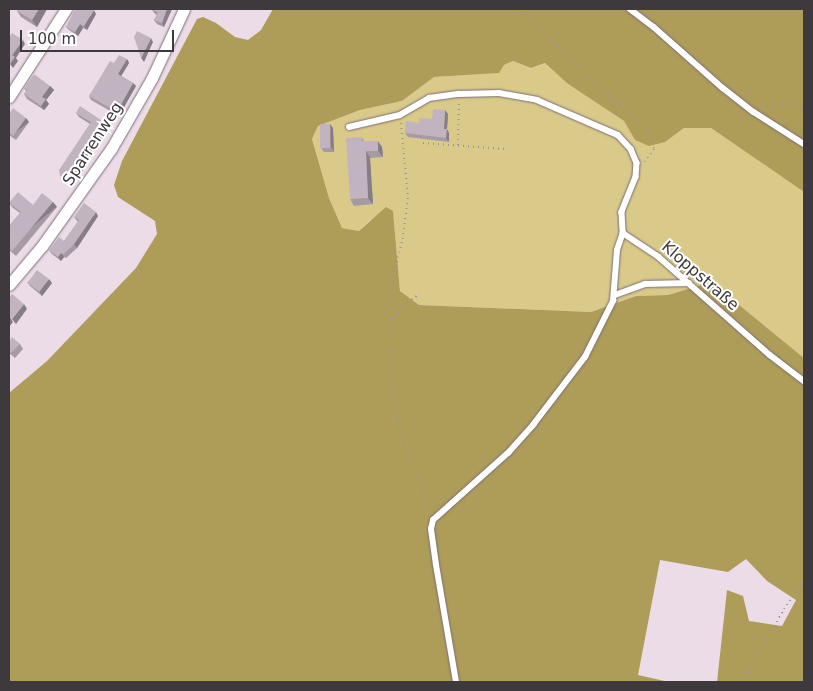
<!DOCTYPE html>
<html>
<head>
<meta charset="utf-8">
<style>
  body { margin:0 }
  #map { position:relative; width:813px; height:691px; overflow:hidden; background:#ebdce8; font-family:"DejaVu Sans",sans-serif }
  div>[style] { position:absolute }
  .green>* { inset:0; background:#daca89 }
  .forest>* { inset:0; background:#ae9d58 }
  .path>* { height:2px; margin-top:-1px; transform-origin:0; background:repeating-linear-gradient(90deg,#9b9199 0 1px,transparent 0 5px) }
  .roads { filter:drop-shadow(0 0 1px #7b6e79) drop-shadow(0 0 1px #7b6e79) }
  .service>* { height:5.5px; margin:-2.75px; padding:0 2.75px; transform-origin:2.75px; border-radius:2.75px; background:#fff }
  .minor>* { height:11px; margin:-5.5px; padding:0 5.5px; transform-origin:5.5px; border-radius:5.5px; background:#fff }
  .wall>* { inset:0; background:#a69aa4 }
  .shaded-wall>* { inset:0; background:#877d86; transform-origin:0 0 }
  .building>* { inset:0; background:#c1b3bf; transform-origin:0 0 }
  span { translate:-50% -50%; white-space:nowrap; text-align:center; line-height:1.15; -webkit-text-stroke:4px #fff; paint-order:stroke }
  .street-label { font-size:16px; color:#3e393d }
  .frame { position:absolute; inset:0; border:10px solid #3e393d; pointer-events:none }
  .scale { position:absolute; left:20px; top:30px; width:154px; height:22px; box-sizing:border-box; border:2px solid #3e393d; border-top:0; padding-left:6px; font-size:15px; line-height:18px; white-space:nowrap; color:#3e393d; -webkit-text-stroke:4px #fff; paint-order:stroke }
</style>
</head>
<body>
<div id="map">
  <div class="green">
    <div style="clip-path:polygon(513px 61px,531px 68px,546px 63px,568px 84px,624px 121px,635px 140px,665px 142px,684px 128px,711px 128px,804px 192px,804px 358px,711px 282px,668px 295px,636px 296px,591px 312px,419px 305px,400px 291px,393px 211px,369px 221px,359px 231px,342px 228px,329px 198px,312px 139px,318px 126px,360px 110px,402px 101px,434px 77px,498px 73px,504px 65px)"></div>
  </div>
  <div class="forest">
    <div style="clip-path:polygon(273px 9px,804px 9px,804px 192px,711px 128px,684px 128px,665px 142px,649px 146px,635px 140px,624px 121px,568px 84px,545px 63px,531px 68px,513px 61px,504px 65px,499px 73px,434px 77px,402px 101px,360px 110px,318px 126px,312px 139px,329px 198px,342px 228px,359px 231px,386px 207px,393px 211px,400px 291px,419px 305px,591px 312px,636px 296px,668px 295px,711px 282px,804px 358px,804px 682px,717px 682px,727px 590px,743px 596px,749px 621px,782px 626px,796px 600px,767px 581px,746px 559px,728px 572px,660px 560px,638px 675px,669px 682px,9px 682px,9px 393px,47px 361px,136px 268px,157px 234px,155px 221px,118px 197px,114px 185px,122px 161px,197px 19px,203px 17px,216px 23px,235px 37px,248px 40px,261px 30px)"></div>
  </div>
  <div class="path">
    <div style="left:518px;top:9px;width:180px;rotate:43.4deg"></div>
    <div style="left:649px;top:133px;width:17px;rotate:73deg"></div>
    <div style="left:654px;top:149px;width:16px;rotate:128deg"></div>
    <div style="left:762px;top:107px;width:25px;rotate:-7deg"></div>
    <div style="left:787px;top:104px;width:17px;rotate:10deg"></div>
    <div style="left:401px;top:123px;width:75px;rotate:84.7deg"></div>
    <div style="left:408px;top:198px;width:44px;rotate:97.8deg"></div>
    <div style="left:402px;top:242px;width:48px;rotate:104.6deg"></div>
    <div style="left:390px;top:288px;width:61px;rotate:90deg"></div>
    <div style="left:390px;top:349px;width:53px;rotate:85.7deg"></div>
    <div style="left:394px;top:402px;width:47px;rotate:76.6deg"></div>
    <div style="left:405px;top:448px;width:69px;rotate:68.7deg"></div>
    <div style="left:423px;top:143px;width:83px;rotate:4.1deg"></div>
    <div style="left:458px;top:145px;width:44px;rotate:-88.7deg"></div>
    <div style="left:390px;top:323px;width:27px;rotate:-51deg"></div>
    <div style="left:407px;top:302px;width:15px;rotate:-32deg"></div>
    <div style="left:741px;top:682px;width:85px;rotate:-59.5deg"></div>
    <div style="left:784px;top:609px;width:34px;rotate:-53deg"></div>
  </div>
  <div class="roads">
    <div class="service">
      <div style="left:630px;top:9px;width:30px;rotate:37deg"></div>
      <div style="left:654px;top:27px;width:92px;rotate:41.5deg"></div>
      <div style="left:723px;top:88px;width:39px;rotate:38deg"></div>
      <div style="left:754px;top:112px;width:59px;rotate:32.6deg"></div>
      <div style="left:349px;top:127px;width:52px;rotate:-13.2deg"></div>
      <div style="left:400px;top:115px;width:34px;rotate:-30deg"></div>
      <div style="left:429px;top:98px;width:30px;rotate:-8deg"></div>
      <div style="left:459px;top:94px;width:40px;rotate:-1.4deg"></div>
      <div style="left:499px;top:93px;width:39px;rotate:10deg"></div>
      <div style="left:537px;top:100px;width:88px;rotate:23.4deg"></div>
      <div style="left:618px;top:135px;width:19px;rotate:47deg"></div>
      <div style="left:631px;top:149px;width:15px;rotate:67deg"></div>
      <div style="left:637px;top:163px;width:14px;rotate:94deg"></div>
      <div style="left:636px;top:177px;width:38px;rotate:112deg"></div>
      <div style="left:622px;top:212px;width:21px;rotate:87deg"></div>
      <div style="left:623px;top:233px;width:43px;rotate:33.7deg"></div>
      <div style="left:659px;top:257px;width:148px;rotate:41.4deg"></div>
      <div style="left:770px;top:355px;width:43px;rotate:37.4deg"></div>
      <div style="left:615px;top:295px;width:32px;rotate:-20deg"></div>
      <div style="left:645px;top:284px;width:44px;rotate:-1.3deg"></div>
      <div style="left:456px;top:682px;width:119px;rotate:-99.7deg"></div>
      <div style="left:436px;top:565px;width:36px;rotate:-98deg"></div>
      <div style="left:431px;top:529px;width:9px;rotate:-77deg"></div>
      <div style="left:433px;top:520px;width:101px;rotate:-41.8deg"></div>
      <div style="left:508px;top:453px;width:38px;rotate:-48deg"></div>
      <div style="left:533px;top:425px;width:86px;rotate:-52.6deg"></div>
      <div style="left:585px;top:357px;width:63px;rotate:-63.4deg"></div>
      <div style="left:613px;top:301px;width:51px;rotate:-85.5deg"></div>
      <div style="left:617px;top:250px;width:18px;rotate:-71deg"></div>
    </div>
    <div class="minor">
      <div style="left:9px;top:97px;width:105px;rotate:-57.1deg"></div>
      <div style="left:9px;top:285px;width:51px;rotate:-49.8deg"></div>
      <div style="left:42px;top:246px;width:119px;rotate:-54.6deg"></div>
      <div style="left:111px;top:149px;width:82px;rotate:-60deg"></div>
      <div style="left:152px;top:78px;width:76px;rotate:-65.1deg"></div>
    </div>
  </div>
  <div class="wall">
    <div style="clip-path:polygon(47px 9px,37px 27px,21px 17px,17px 11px)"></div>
    <div style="clip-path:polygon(153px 9px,172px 9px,164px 27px,157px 24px,154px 20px,157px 15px,155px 14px,152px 10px)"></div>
    <div style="clip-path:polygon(96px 14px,87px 30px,83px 28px,78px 36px,69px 30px,66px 27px)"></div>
    <div style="clip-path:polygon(127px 59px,129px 63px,121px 76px,133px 83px,136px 86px,119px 116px,91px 100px,89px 96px,114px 63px)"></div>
    <div style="clip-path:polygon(50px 86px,54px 90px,46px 100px,49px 104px,44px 110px,27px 99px,24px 94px,26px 91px,24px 88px)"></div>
    <div style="clip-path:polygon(76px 113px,107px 126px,102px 134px,103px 137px,102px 141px,94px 151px,92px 150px,80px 166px,83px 170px,74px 183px,67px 179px,63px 179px,60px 175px,90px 124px,79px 117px)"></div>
    <div style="clip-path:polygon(9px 114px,26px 118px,29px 122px,16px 140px,9px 135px)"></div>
    <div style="clip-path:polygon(448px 114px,447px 129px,449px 133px,449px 142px,408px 137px,405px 133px,419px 123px)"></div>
    <div style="clip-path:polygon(333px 128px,334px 152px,324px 152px,321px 148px)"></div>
    <div style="clip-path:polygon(362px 137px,364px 141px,382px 147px,383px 157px,370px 158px,373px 204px,354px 206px,350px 199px)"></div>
    <div style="clip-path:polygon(53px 202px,57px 207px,16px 256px,9px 250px,9px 226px,20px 213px,13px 208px,9px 203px,33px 205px)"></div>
    <div style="clip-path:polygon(98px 216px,77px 248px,66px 258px,64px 257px,61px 261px,52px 254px,49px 250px,64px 241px,78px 222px,74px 217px)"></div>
    <div style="clip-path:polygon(27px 282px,52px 283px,42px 296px,30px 286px)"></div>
    <div style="clip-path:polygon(9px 340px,20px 344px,23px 349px,15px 358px,9px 353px)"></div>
  </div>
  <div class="shaded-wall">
    <div style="clip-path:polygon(39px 9px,47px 9px,37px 27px,32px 20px)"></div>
    <div style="clip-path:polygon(167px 9px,172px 9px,164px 27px,162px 23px)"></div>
    <div style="clip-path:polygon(94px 10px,96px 14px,87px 30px,84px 26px)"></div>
    <div style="clip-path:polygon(80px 24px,83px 28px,78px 36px,75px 32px)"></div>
    <div style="clip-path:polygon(151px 38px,153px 42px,144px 62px,141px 58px)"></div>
    <div style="clip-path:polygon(23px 40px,25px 44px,16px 58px,18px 61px,13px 68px,10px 64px,12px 55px)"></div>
    <div style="clip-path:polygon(127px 59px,129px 63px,120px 78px,118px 74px)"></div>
    <div style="clip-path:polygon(133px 83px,136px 86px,119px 116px,117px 112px)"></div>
    <div style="clip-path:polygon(50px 86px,54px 90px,46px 100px,49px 104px,44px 110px,41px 106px,42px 97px)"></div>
    <div style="clip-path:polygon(445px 110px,448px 114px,447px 129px,449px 133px,449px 142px,446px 138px,444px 129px)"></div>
    <div style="left:26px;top:118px;width:5px;height:22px;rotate:53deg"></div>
    <div style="clip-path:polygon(104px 122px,107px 126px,102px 134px,103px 137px,102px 141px,94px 151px,91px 147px,98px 131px)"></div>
    <div style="clip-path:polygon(330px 124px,333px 128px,334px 152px,331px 147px)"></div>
    <div style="clip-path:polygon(378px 141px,382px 147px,383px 157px,378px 151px)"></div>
    <div style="clip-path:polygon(89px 145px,92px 150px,80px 166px,83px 170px,74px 183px,71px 179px,76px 164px)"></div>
    <div style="clip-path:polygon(366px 151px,370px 158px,373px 204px,368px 198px)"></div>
    <div style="left:53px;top:202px;width:6px;height:64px;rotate:51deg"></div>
    <div style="clip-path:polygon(96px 212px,98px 216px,77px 248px,74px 244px)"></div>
    <div style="clip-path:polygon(61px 253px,64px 257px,61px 261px,58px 257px)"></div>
    <div style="clip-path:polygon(49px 279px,52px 283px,42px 296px,39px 291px)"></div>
    <div style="clip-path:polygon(24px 304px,27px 309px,16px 324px,12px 319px)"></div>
    <div style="clip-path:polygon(10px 317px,13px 322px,9px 327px,9px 318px)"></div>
  </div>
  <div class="building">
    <div style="clip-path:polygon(18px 9px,39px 9px,32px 20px,17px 11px)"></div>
    <div style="clip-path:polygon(75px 9px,91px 9px,94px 10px,84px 26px,80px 24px,75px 32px,66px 27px)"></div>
    <div style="clip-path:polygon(153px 9px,167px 9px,162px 23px,154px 20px,158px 12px,152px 10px)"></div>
    <div style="clip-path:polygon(137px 31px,151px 38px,141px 58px,134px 37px)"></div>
    <div style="clip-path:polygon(12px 33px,23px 40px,12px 55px,15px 57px,10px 64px,9px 63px,9px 38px)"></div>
    <div style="clip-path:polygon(119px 55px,127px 59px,118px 74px,133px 83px,117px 112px,89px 96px,110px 61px,114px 63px)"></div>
    <div style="clip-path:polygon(34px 74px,50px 86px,42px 97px,46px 99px,41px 106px,24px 94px,27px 90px,24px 88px)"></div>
    <div style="clip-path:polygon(80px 106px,104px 122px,98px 131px,100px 133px,99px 137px,91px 147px,89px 145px,76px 164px,80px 166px,71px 179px,64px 175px,60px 175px,59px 170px,91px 122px,76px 113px)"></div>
    <div style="clip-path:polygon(13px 108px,26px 118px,13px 136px,9px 133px,9px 114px)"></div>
    <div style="clip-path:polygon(433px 109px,445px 110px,444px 129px,447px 129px,446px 138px,405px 133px,406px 121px,419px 123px,419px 118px,432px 119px)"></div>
    <div style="left:320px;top:124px;width:10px;height:24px"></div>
    <div style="clip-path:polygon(362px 137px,362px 141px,378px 141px,378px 151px,366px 151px,368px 198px,350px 199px,346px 138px)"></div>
    <div style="clip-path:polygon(18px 192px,33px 205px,42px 193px,53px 202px,12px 251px,9px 248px,9px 226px,21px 212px,9px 203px)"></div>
    <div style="clip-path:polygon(84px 203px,96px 212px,74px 244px,64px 254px,61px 253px,58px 257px,49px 250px,59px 237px,64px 241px,79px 220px,74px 217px)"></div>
    <div style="left:37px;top:270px;width:15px;height:16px;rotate:37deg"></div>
    <div style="clip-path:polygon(12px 294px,24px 304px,12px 319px,10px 317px,9px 318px,9px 298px)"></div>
    <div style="clip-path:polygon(12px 337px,20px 344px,11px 353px,9px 351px,9px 340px,10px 341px)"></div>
  </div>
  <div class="street-label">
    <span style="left:93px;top:144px;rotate:-57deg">Sparrenweg</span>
    <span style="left:700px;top:276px;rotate:41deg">Kloppstraße</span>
  </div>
  <div class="frame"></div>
  <div class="scale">100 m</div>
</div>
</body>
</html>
